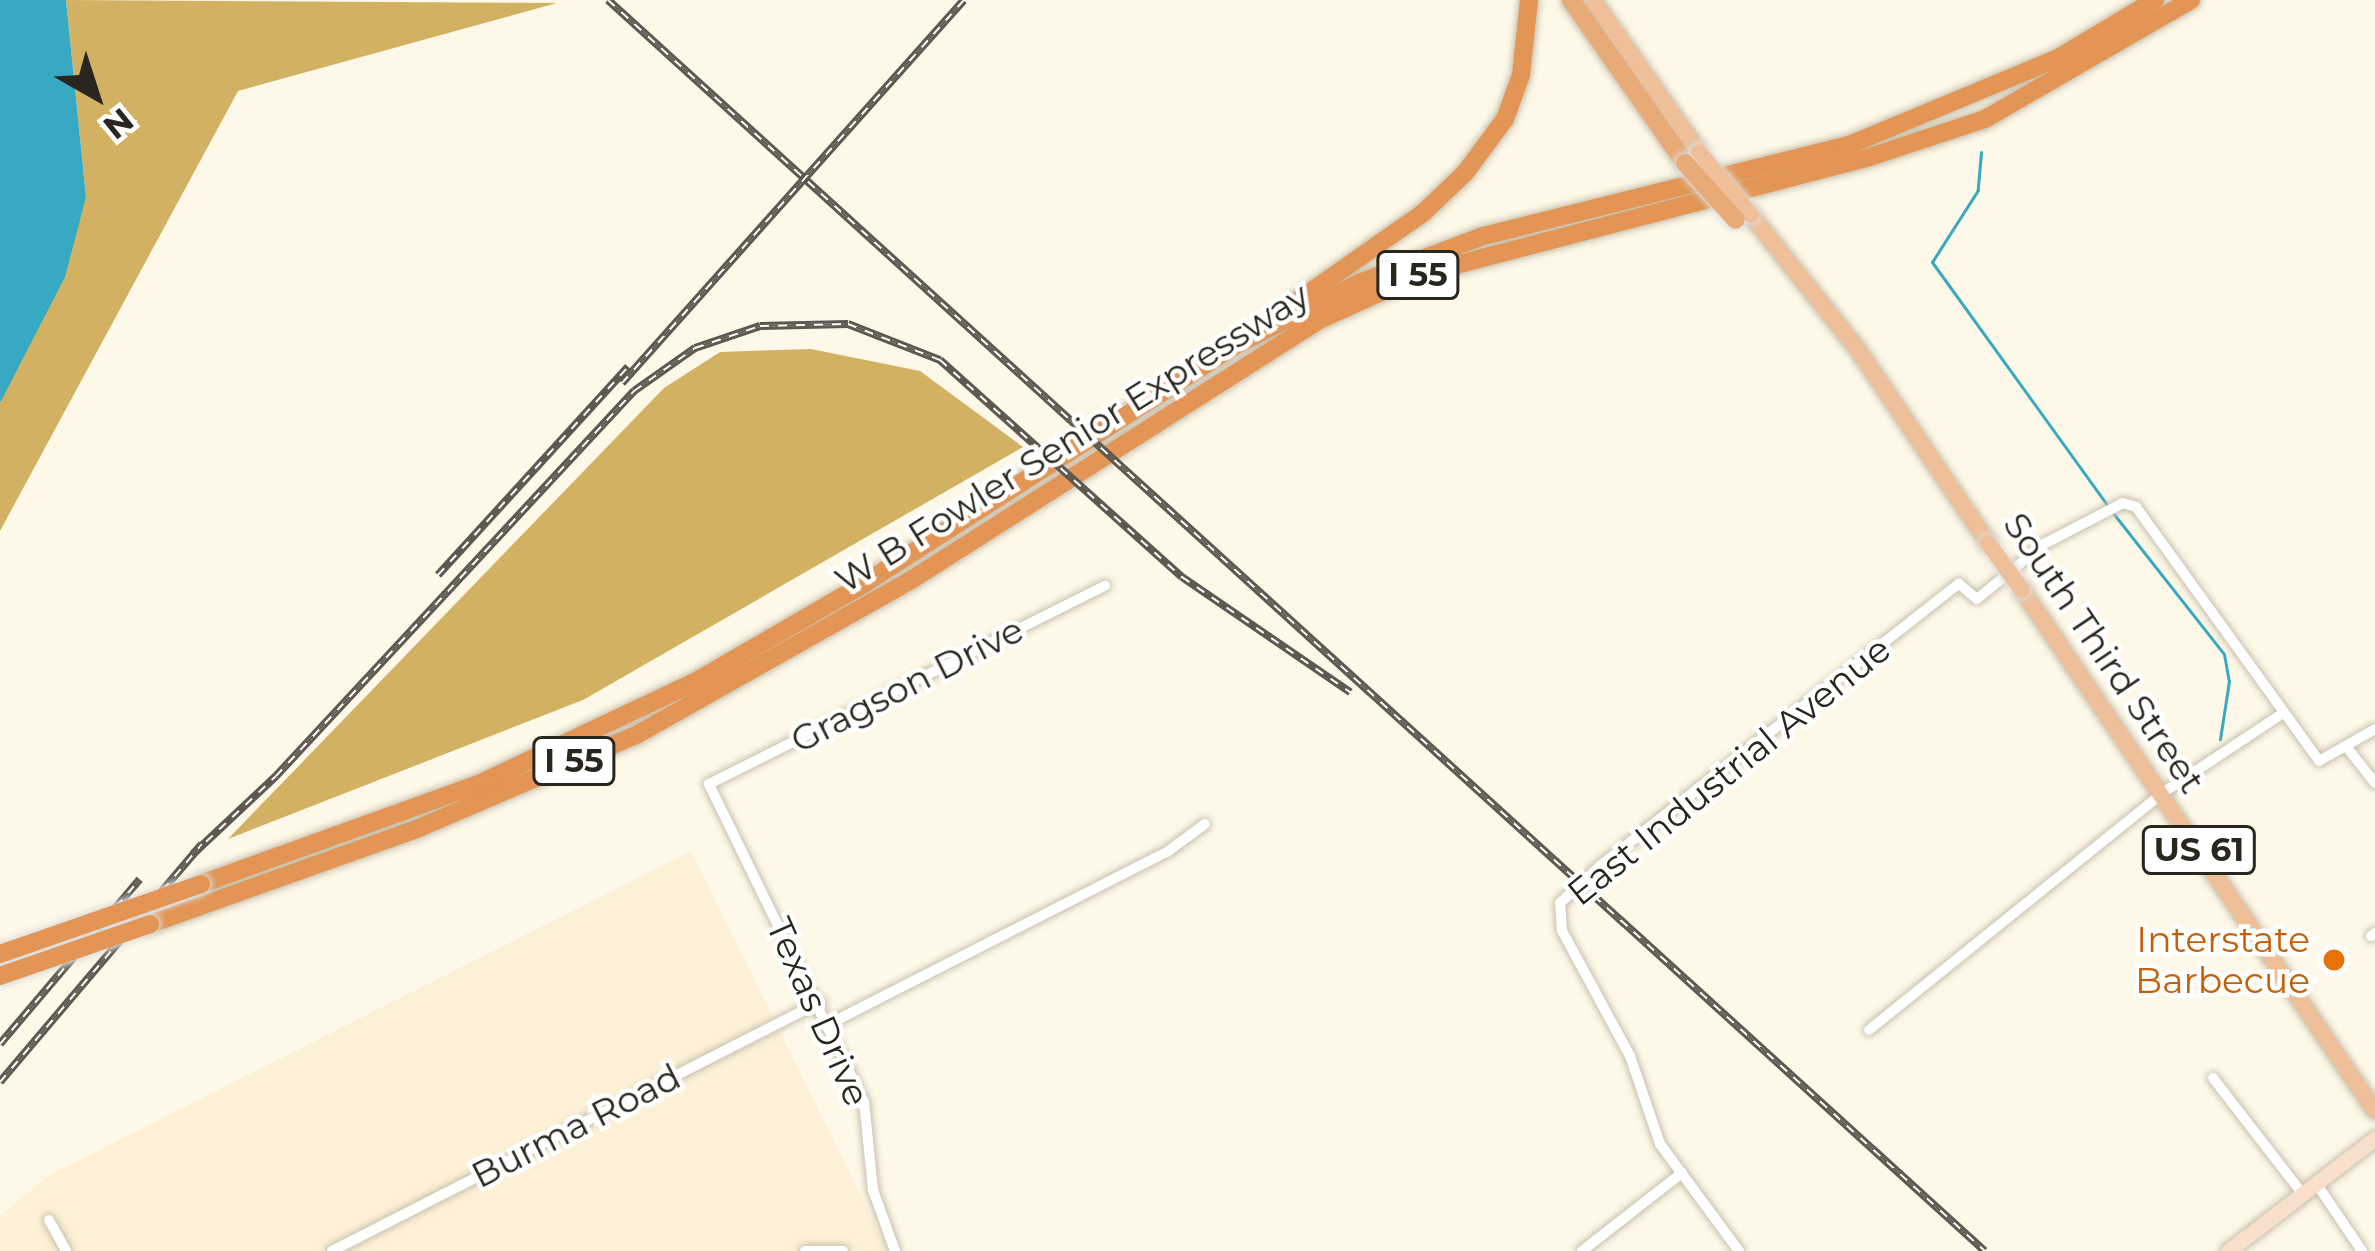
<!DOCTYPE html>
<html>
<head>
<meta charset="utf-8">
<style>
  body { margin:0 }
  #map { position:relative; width:2375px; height:1251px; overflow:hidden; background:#fef8e8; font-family:Montserrat,sans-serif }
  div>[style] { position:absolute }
  .built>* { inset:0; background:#fcf1d6 }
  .forest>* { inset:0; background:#d2b262 }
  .water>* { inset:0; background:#37a9c3 }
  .stream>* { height:3px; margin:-1.5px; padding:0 1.5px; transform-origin:1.5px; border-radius:1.5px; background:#37a9c3 }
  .roads { filter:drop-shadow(0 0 3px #c9c1af) drop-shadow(0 0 3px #c9c1af) }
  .minor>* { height:10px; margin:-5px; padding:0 5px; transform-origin:5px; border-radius:5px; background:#fff }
  .secondary>* { height:15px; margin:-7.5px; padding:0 7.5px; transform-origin:7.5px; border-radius:7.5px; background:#f7dfcc }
  .primary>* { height:16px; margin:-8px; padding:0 8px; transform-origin:8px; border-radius:8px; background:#eebf99 }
  .trunk>* { height:18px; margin:-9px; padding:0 9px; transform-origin:9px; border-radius:9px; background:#e8aa77 }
  .motorway>* { height:18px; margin:-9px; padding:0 9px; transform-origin:9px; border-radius:9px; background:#e39555 }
  .rail>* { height:8px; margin-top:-4px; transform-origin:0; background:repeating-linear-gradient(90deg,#fff 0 9px,#5d5950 0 18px); box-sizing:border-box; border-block:3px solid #5d5950 }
  .bridges { filter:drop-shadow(0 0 3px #dddcdb) drop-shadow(0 0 3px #dddcdb) }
  .primary-bridge>* { height:16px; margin:-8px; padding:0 8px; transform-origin:8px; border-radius:8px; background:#eebf99 }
  .trunk-bridge>* { height:18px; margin:-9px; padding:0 9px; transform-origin:9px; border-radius:9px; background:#e8aa77 }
  .motorway-bridge>* { height:18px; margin:-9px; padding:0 9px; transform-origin:9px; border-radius:9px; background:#e39555 }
  .dots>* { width:33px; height:33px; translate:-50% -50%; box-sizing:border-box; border:6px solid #fff; border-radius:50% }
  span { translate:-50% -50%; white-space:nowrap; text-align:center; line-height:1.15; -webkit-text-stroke:9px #fff; paint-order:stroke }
  .shield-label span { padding:3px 9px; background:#fff; border:3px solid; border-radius:9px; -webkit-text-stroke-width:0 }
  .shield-label { font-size:33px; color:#29261f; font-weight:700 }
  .street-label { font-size:36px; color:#29261f }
  .food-label { font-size:36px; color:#c56008 }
  .right { translate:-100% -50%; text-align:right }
  .north { position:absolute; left:36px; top:36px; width:120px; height:120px; -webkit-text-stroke:9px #fff; paint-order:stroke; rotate:141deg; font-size:33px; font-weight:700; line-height:48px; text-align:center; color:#29261f }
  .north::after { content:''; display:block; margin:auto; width:42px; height:54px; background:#29261f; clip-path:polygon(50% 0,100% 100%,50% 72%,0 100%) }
</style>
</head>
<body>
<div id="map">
  <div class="built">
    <div style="clip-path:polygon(691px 851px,888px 1251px,0 1251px,0 1216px,48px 1176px)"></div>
  </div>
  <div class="forest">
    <div style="clip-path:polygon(66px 0,557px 3px,238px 91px,0 531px,0 403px,86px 197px)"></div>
    <div style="clip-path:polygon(811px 349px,920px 371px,1023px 447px,583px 700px,228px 839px,664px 388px,720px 352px)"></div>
  </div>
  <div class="water">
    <div style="clip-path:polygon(0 0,66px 0,86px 197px,65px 277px,0 403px)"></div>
  </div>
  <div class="stream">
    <div style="left:1981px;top:152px;width:38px;rotate:95deg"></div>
    <div style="left:1978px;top:190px;width:85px;rotate:122.6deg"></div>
    <div style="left:1932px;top:262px;width:299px;rotate:54.2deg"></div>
    <div style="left:2113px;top:513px;width:179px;rotate:51.8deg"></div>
    <div style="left:2224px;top:654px;width:27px;rotate:80deg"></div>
    <div style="left:2229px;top:681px;width:59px;rotate:98.8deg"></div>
  </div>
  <div class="roads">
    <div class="minor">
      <div style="left:2349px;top:750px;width:42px;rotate:51.8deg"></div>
      <div style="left:2371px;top:936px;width:5px;rotate:-37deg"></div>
      <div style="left:829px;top:1024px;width:379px;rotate:-27deg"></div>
      <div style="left:1167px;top:852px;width:47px;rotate:-36.4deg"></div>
      <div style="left:1869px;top:1030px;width:375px;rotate:-38.9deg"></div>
      <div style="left:2161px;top:794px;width:141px;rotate:-33.5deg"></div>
      <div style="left:2213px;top:1078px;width:145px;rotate:52.3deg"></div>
      <div style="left:2316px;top:1183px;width:82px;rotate:55.9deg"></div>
      <div style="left:49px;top:1220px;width:35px;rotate:61deg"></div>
      <div style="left:332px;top:1251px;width:548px;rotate:-27.03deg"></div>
      <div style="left:805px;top:1251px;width:38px"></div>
      <div style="left:895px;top:1251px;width:65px;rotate:-109.8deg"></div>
      <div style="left:873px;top:1190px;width:88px;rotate:-95.8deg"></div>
      <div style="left:864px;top:1102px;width:354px;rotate:-116deg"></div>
      <div style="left:709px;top:784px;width:443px;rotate:-26.6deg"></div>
      <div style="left:1582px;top:1251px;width:127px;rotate:-38deg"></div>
      <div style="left:1739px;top:1251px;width:133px;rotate:-126.4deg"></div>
      <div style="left:1660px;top:1144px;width:93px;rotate:-108.8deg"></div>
      <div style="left:1630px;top:1056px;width:142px;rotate:-118.5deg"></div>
      <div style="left:1562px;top:931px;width:28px;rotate:-94deg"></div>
      <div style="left:1560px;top:903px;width:54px;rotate:-42.8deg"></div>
      <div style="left:1600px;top:866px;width:457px;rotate:-38.2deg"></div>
      <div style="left:1959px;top:584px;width:23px;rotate:40deg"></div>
      <div style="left:1977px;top:599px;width:87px;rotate:-39.4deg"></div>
      <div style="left:2044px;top:544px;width:89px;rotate:-27.4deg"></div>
      <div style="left:2123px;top:503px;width:14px;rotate:17deg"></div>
      <div style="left:2136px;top:507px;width:313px;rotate:54.2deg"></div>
      <div style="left:2319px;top:761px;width:64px;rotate:-29.7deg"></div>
    </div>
    <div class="secondary">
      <div style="left:2228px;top:1251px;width:185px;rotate:-37.5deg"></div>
    </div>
    <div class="primary">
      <div style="left:1593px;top:0;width:185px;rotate:55.1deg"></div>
      <div style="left:1751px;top:215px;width:172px;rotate:51.6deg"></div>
      <div style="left:1858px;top:350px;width:233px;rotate:56deg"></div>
      <div style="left:2022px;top:590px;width:629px;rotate:55.88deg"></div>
    </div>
    <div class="trunk">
      <div style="left:1571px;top:0;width:199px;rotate:55deg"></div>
    </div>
    <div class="motorway">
      <div style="left:1286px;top:309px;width:167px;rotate:-35deg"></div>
      <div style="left:1423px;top:213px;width:58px;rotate:-43.6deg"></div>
      <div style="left:1465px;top:173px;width:67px;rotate:-53.5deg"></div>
      <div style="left:1505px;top:119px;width:47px;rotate:-70deg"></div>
      <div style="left:1521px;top:75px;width:75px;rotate:-83.9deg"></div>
      <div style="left:201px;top:884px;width:298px;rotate:-19.8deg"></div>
      <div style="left:481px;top:783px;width:234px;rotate:-25.3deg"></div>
      <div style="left:693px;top:683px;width:195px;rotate:-30.1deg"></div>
      <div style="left:862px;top:585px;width:442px;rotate:-32.7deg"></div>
      <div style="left:1234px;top:346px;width:140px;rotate:-26.7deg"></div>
      <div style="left:1359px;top:283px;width:133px;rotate:-20.8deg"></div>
      <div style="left:1483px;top:236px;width:377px;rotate:-14deg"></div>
      <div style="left:1849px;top:145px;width:226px;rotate:-22.6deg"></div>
      <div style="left:2058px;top:58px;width:113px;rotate:-30.9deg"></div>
      <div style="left:150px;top:924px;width:286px;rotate:-19.6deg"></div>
      <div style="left:419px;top:828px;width:238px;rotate:-23.2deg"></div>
      <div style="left:638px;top:734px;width:313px;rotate:-29.4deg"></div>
      <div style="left:911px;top:580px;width:486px;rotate:-32.5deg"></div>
      <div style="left:1321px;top:319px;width:110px;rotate:-24.2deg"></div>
      <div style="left:1421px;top:274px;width:461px;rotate:-14.6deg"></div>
      <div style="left:1867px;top:158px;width:124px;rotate:-18.3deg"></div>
      <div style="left:1985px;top:119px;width:238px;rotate:-30deg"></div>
    </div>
  </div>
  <div class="rail">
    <div style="left:608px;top:0;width:1860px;rotate:42.26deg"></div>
    <div style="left:622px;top:383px;width:513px;rotate:-48.24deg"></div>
    <div style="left:438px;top:575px;width:282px;rotate:-47.6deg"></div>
    <div style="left:193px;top:854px;width:114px;rotate:-43.2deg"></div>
    <div style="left:276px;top:776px;width:526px;rotate:-47.08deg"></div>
    <div style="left:634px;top:391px;width:75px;rotate:-35.2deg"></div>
    <div style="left:695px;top:348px;width:69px;rotate:-18.7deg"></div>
    <div style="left:760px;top:326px;width:88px;rotate:-1.3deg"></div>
    <div style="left:848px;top:324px;width:99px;rotate:21.4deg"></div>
    <div style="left:940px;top:360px;width:325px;rotate:41.9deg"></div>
    <div style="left:1182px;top:577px;width:204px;rotate:34.4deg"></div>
    <div style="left:0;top:1044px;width:216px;rotate:-49.7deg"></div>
    <div style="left:0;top:1082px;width:312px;rotate:-49.7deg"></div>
  </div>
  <div class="bridges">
    <div class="primary-bridge">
      <div style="left:1699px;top:152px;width:82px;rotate:50.5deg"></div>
      <div style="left:1988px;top:543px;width:58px;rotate:54.1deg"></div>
    </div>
    <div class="trunk-bridge">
      <div style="left:1685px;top:163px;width:76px;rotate:48.2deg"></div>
    </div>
    <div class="motorway-bridge">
      <div style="left:0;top:954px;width:213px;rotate:-19.2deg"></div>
      <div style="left:0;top:976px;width:159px;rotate:-19.1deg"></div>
    </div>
  </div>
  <div class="dots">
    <div style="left:2334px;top:960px;background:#e8710a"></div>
  </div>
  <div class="shield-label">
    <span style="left:1418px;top:275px">I 55</span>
    <span style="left:574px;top:761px">I 55</span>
    <span style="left:2199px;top:850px">US 61</span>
  </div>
  <div class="street-label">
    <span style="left:1072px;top:438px;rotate:-32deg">W B Fowler Senior Expressway</span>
    <span style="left:2104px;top:653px;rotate:56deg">South Third Street</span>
    <span style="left:907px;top:685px;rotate:-27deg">Gragson Drive</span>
    <span style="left:1729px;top:771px;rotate:-39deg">East Industrial Avenue</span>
    <span style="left:818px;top:1012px;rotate:66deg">Texas Drive</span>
    <span style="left:576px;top:1126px;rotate:-27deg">Burma Road</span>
  </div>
  <div class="food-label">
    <span class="right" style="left:2310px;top:960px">Interstate<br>Barbecue</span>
  </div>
  <div class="north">N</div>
</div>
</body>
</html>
